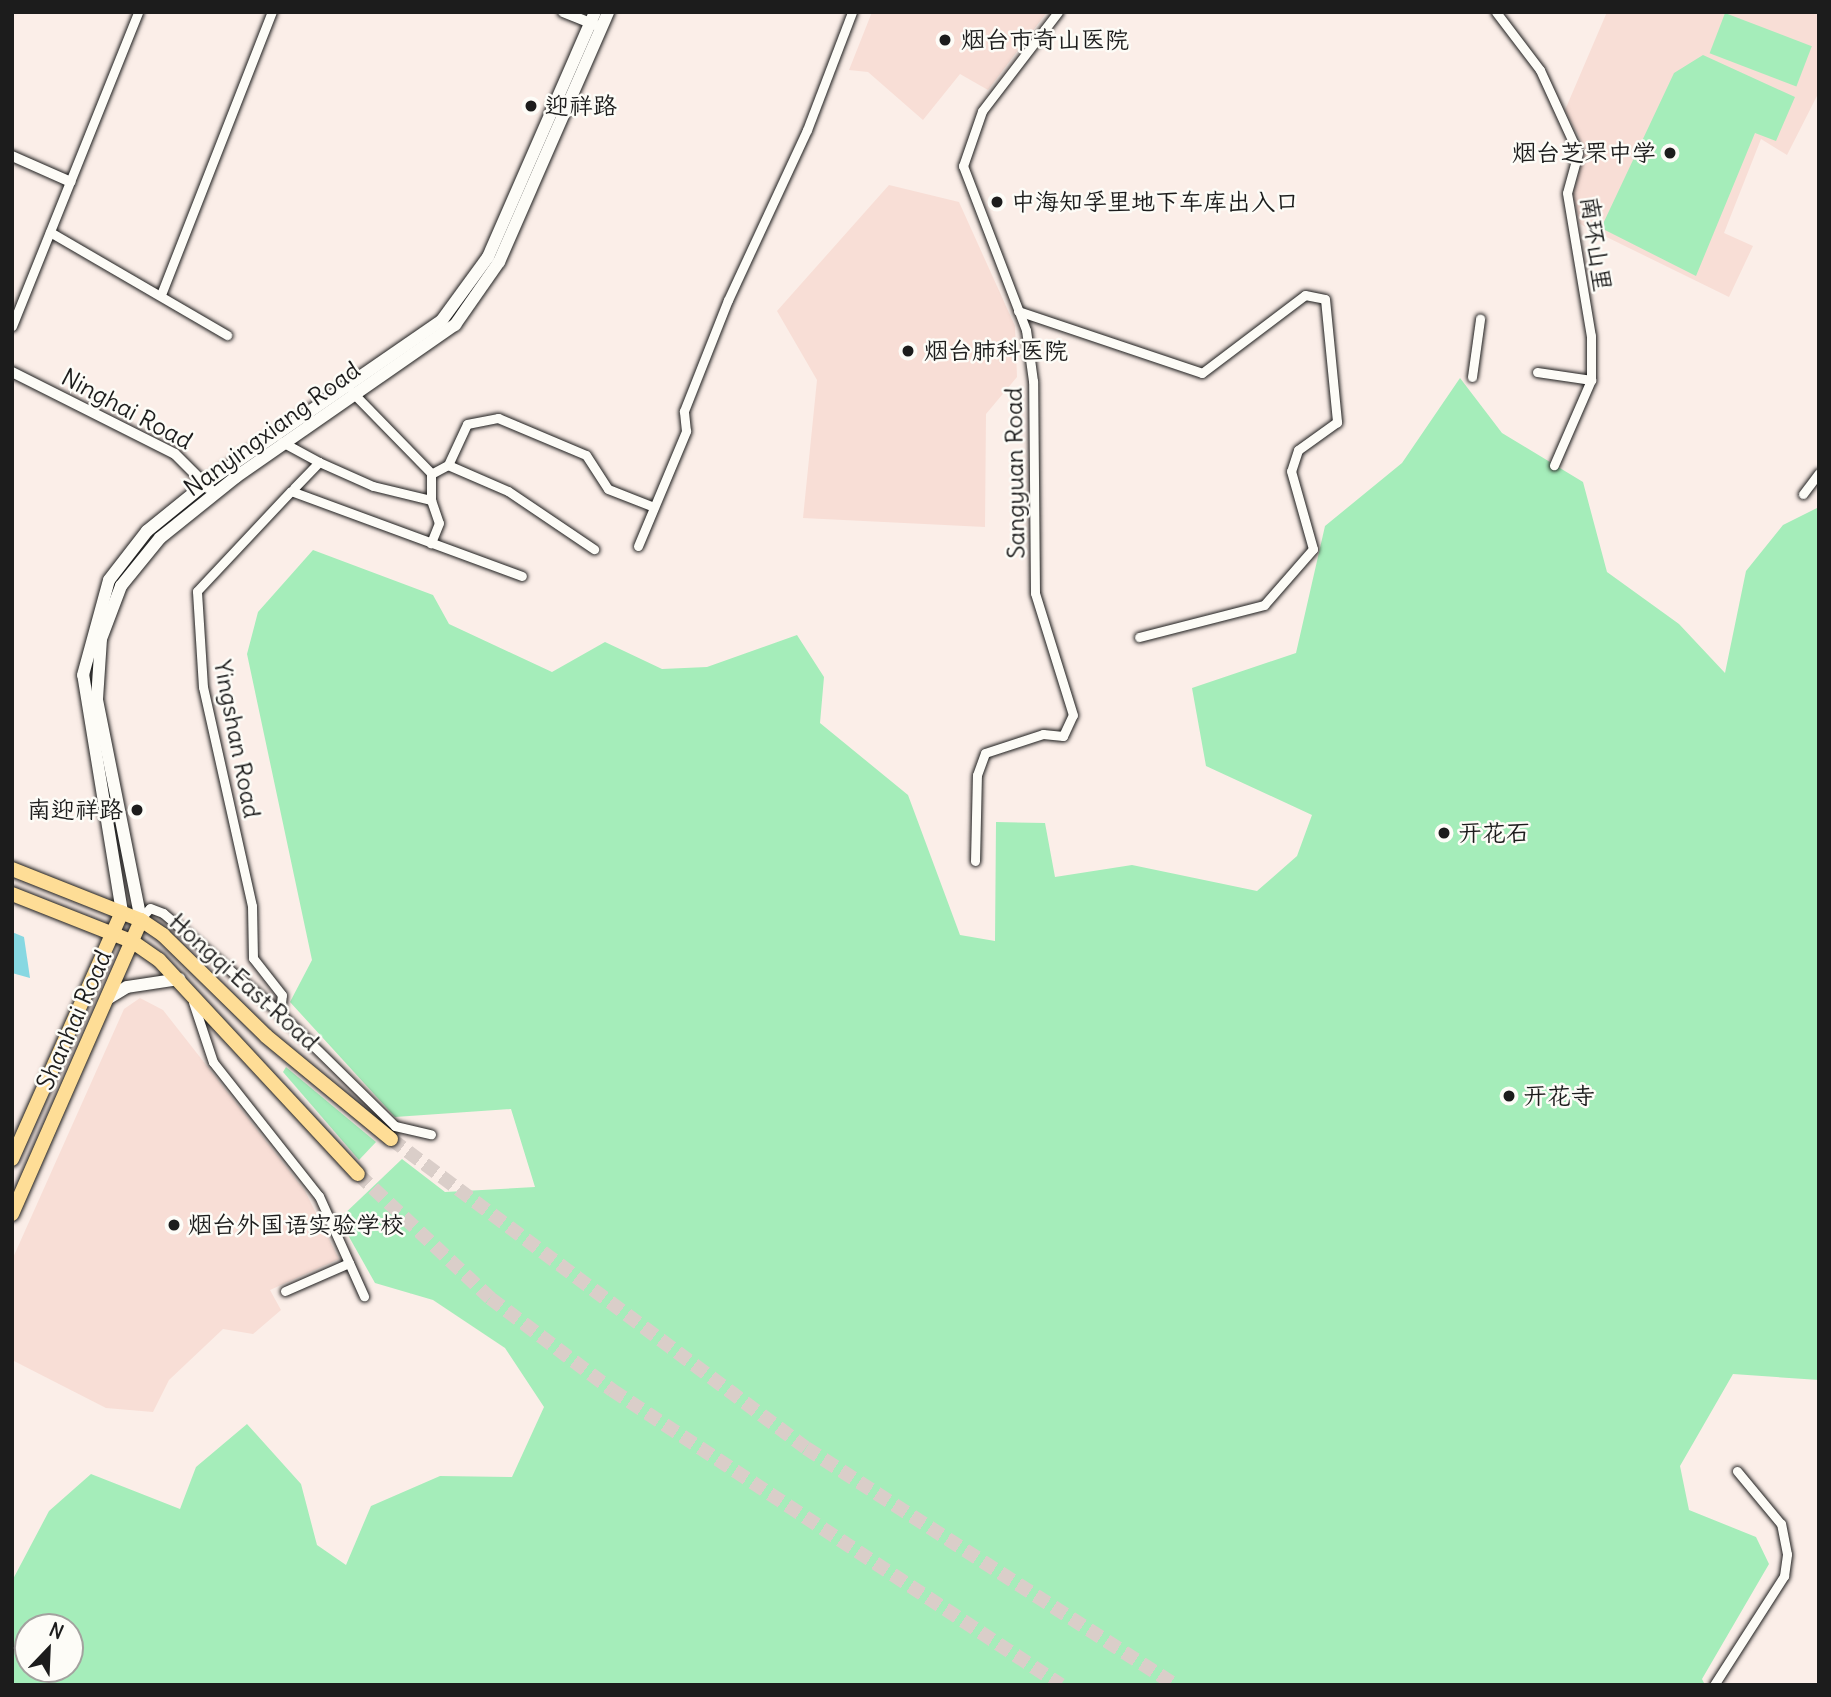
<!DOCTYPE html>
<html>
<head>
<meta charset="utf-8">
<style>
  body { margin:0 }
  #map { position:relative; width:1831px; height:1697px; overflow:hidden; background:#fbeee8; font-family:Delius,"LXGW WenKai TC",sans-serif }
  div>[style] { position:absolute }
  .built>* { inset:0; background:#f8ded6 }
  .green>* { inset:0; background:#a5edba; transform-origin:0 0 }
  .water>* { inset:0; background:#87d8e2 }
  .primary-tunnel>* { height:14px; margin-top:-7px; transform-origin:0; background:repeating-linear-gradient(90deg,#dacec9 0 14px,transparent 0 21px) }
  .roads { filter:drop-shadow(0 0 2px #1c1c1c) drop-shadow(0 0 2px #1c1c1c) }
  .minor>* { height:9px; margin:-4.5px; padding:0 4.5px; transform-origin:4.5px; border-radius:4.5px; background:#fdfcf7 }
  .tertiary>* { height:10px; margin:-5px; padding:0 5px; transform-origin:5px; border-radius:5px; background:#fdfcf7 }
  .secondary>* { height:12px; margin:-6px; padding:0 6px; transform-origin:6px; border-radius:6px; background:#fdfcf7 }
  .primary>* { height:14px; margin:-7px; padding:0 7px; transform-origin:7px; border-radius:7px; background:#fedd96 }
  .dots>* { width:19px; height:19px; translate:-50% -50%; box-sizing:border-box; border:4px solid #fdfcf7; border-radius:50% }
  span { translate:-50% -50%; white-space:nowrap; text-align:center; line-height:1.15; -webkit-text-stroke:5px #fdfcf7; paint-order:stroke }
  .poi-label { font-size:24px; color:#1c1c1c }
  .left { translate:0 -50%; text-align:left }
  .right { translate:-100% -50%; text-align:right }
  .street-label { font-size:24px; color:#1c1c1c }
  .frame { position:absolute; inset:0; border:14px solid #1c1c1c; pointer-events:none }
  .north { position:absolute; left:14px; top:1613px; width:70px; height:70px; box-sizing:border-box; background:#fdfcf7; border:2px solid #a3a29f; border-radius:50%; rotate:23deg; font-size:19px; font-weight:700; line-height:28px; text-align:center; color:#1c1c1c }
  .north::after { content:''; display:block; margin:auto; width:24px; height:32px; background:#1c1c1c; clip-path:polygon(50% 0,100% 100%,50% 72%,0 100%) }
</style>
</head>
<body>
<div id="map">
  <div class="built">
    <div style="clip-path:polygon(872px 12px,1047px 12px,988px 90px,960px 74px,923px 120px,868px 72px,849px 70px)"></div>
    <div style="clip-path:polygon(1607px 12px,1819px 12px,1819px 92px,1787px 155px,1761px 139px,1724px 233px,1753px 246px,1729px 297px,1580px 224px,1573px 194px,1586px 150px,1565px 110px)"></div>
    <div style="clip-path:polygon(889px 185px,959px 202px,1015px 326px,1017px 377px,986px 414px,985px 527px,803px 518px,817px 380px,777px 311px)"></div>
    <div style="clip-path:polygon(140px 998px,163px 1010px,305px 1191px,339px 1259px,270px 1290px,281px 1310px,253px 1334px,223px 1329px,169px 1380px,153px 1412px,106px 1408px,12px 1360px,12px 1260px,124px 1009px)"></div>
  </div>
  <div class="green">
    <div style="left:1725px;top:13px;width:93px;height:43px;rotate:21deg"></div>
    <div style="clip-path:polygon(1703px 55px,1795px 97px,1776px 141px,1755px 133px,1696px 276px,1601px 228px,1674px 73px)"></div>
    <div style="clip-path:polygon(evenodd,1460px 378px,1502px 433px,1583px 482px,1607px 572px,1679px 624px,1725px 673px,1746px 571px,1783px 525px,1819px 507px,1819px 1380px,1733px 1374px,1680px 1466px,1689px 1510px,1756px 1537px,1769px 1564px,1702px 1679px,1705px 1685px,12px 1685px,12px 1581px,49px 1511px,91px 1474px,180px 1509px,196px 1467px,247px 1424px,301px 1484px,317px 1545px,346px 1565px,371px 1506px,440px 1476px,512px 1477px,544px 1407px,505px 1348px,433px 1300px,375px 1283px,339px 1219px,402px 1159px,445px 1192px,535px 1187px,511px 1109px,395px 1117px,290px 1002px,312px 960px,247px 654px,258px 612px,313px 550px,433px 595px,449px 624px,552px 672px,605px 642px,662px 669px,707px 667px,797px 635px,824px 677px,820px 723px,908px 795px,960px 935px,995px 941px,996px 822px,1045px 823px,1055px 877px,1132px 865px,1257px 891px,1297px 856px,1312px 815px,1206px 766px,1192px 688px,1296px 653px,1325px 526px,1402px 463px,1460px 378px,28px 1627px,70px 1627px,70px 1669px,28px 1669px,28px 1627px)"></div>
    <div style="clip-path:polygon(286px 1067px,376px 1142px,359px 1160px,283px 1072px)"></div>
  </div>
  <div class="water">
    <div style="clip-path:polygon(12px 932px,24px 937px,30px 978px,12px 973px)"></div>
  </div>
  <div class="primary-tunnel">
    <div style="left:391px;top:1139px;width:517px;rotate:36.67deg"></div>
    <div style="left:806px;top:1448px;width:439px;rotate:32.7deg"></div>
    <div style="left:358px;top:1174px;width:181px;rotate:43.2deg"></div>
    <div style="left:490px;top:1298px;width:153px;rotate:37deg"></div>
    <div style="left:612px;top:1390px;width:537px;rotate:33.31deg"></div>
  </div>
  <div class="roads">
    <div class="minor">
      <div style="left:1496px;top:12px;width:73px;rotate:52.8deg"></div>
      <div style="left:1540px;top:70px;width:91px;rotate:65.4deg"></div>
      <div style="left:1578px;top:153px;width:41px;rotate:105.4deg"></div>
      <div style="left:1567px;top:193px;width:145px;rotate:80.5deg"></div>
      <div style="left:1591px;top:336px;width:44px;rotate:90deg"></div>
      <div style="left:1591px;top:380px;width:93px;rotate:113.5deg"></div>
      <div style="left:50px;top:232px;width:205px;rotate:30.2deg"></div>
      <div style="left:162px;top:292px;width:301px;rotate:-68.6deg"></div>
      <div style="left:1018px;top:311px;width:194px;rotate:18.6deg"></div>
      <div style="left:1202px;top:373px;width:129px;rotate:-37.1deg"></div>
      <div style="left:1305px;top:295px;width:20px;rotate:11deg"></div>
      <div style="left:1325px;top:299px;width:124px;rotate:84.4deg"></div>
      <div style="left:1337px;top:422px;width:48px;rotate:144.3deg"></div>
      <div style="left:1298px;top:450px;width:22px;rotate:108deg"></div>
      <div style="left:1291px;top:471px;width:81px;rotate:74.2deg"></div>
      <div style="left:1313px;top:549px;width:74px;rotate:131.2deg"></div>
      <div style="left:1264px;top:605px;width:129px;rotate:165.6deg"></div>
      <div style="left:12px;top:326px;width:338px;rotate:-68.1deg"></div>
      <div style="left:1537px;top:372px;width:55px;rotate:8.4deg"></div>
      <div style="left:1472px;top:377px;width:59px;rotate:-82.1deg"></div>
      <div style="left:352px;top:392px;width:113px;rotate:45.7deg"></div>
      <div style="left:431px;top:473px;width:27px;rotate:90deg"></div>
      <div style="left:282px;top:442px;width:42px;rotate:28.4deg"></div>
      <div style="left:448px;top:465px;width:45px;rotate:-65.1deg"></div>
      <div style="left:467px;top:424px;width:32px;rotate:-11deg"></div>
      <div style="left:498px;top:418px;width:95px;rotate:22.8deg"></div>
      <div style="left:586px;top:455px;width:40px;rotate:57.1deg"></div>
      <div style="left:608px;top:489px;width:49px;rotate:21.4deg"></div>
      <div style="left:431px;top:474px;width:19px;rotate:-28deg"></div>
      <div style="left:448px;top:465px;width:65px;rotate:23.4deg"></div>
      <div style="left:508px;top:491px;width:104px;rotate:34deg"></div>
      <div style="left:294px;top:488px;width:36px;rotate:-46deg"></div>
      <div style="left:319px;top:462px;width:59px;rotate:24deg"></div>
      <div style="left:373px;top:486px;width:60px;rotate:13.6deg"></div>
      <div style="left:431px;top:500px;width:24px;rotate:71deg"></div>
      <div style="left:439px;top:523px;width:22px;rotate:112deg"></div>
      <div style="left:1803px;top:494px;width:26px;rotate:-53deg"></div>
      <div style="left:638px;top:546px;width:125px;rotate:-67.3deg"></div>
      <div style="left:686px;top:431px;width:20px;rotate:-96deg"></div>
      <div style="left:684px;top:411px;width:119px;rotate:-68.4deg"></div>
      <div style="left:728px;top:300px;width:187px;rotate:-65.1deg"></div>
      <div style="left:807px;top:130px;width:126px;rotate:-69.1deg"></div>
      <div style="left:975px;top:861px;width:86px;rotate:-88.7deg"></div>
      <div style="left:977px;top:775px;width:23px;rotate:-70deg"></div>
      <div style="left:985px;top:753px;width:61px;rotate:-18.1deg"></div>
      <div style="left:1043px;top:734px;width:20px;rotate:6deg"></div>
      <div style="left:1063px;top:736px;width:23px;rotate:-65deg"></div>
      <div style="left:1073px;top:715px;width:128px;rotate:-107.3deg"></div>
      <div style="left:1035px;top:593px;width:212px;rotate:-90.5deg"></div>
      <div style="left:1033px;top:381px;width:51px;rotate:-97.8deg"></div>
      <div style="left:1026px;top:330px;width:176px;rotate:-111deg"></div>
      <div style="left:963px;top:166px;width:58px;rotate:-70.9deg"></div>
      <div style="left:982px;top:111px;width:125px;rotate:-52.5deg"></div>
      <div style="left:141px;top:918px;width:13px;rotate:-48deg"></div>
      <div style="left:150px;top:908px;width:14px;rotate:21deg"></div>
      <div style="left:163px;top:913px;width:154px;rotate:40.5deg"></div>
      <div style="left:280px;top:1013px;width:161px;rotate:44.5deg"></div>
      <div style="left:395px;top:1126px;width:37px;rotate:13deg"></div>
      <div style="left:193px;top:1002px;width:63px;rotate:71.6deg"></div>
      <div style="left:213px;top:1062px;width:171px;rotate:51.7deg"></div>
      <div style="left:319px;top:1196px;width:110px;rotate:65.8deg"></div>
      <div style="left:280px;top:1013px;width:18px;rotate:-84deg"></div>
      <div style="left:282px;top:995px;width:47px;rotate:-128.1deg"></div>
      <div style="left:253px;top:958px;width:52px;rotate:-91.1deg"></div>
      <div style="left:252px;top:906px;width:224px;rotate:-102.6deg"></div>
      <div style="left:203px;top:687px;width:96px;rotate:-93.6deg"></div>
      <div style="left:197px;top:591px;width:137px;rotate:-46.8deg"></div>
      <div style="left:291px;top:491px;width:246px;rotate:20.2deg"></div>
      <div style="left:285px;top:1291px;width:70px;rotate:-23.6deg"></div>
      <div style="left:1714px;top:1685px;width:130px;rotate:-57.3deg"></div>
      <div style="left:1784px;top:1576px;width:22px;rotate:-82deg"></div>
      <div style="left:1787px;top:1554px;width:31px;rotate:-101deg"></div>
      <div style="left:1781px;top:1524px;width:69px;rotate:-129.7deg"></div>
    </div>
    <div class="tertiary">
      <div style="left:563px;top:12px;width:35px;rotate:22deg"></div>
      <div style="left:12px;top:156px;width:64px;rotate:23.8deg"></div>
      <div style="left:12px;top:372px;width:182px;rotate:26.7deg"></div>
      <div style="left:175px;top:454px;width:55px;rotate:45deg"></div>
    </div>
    <div class="secondary">
      <div style="left:122px;top:912px;width:240px;rotate:-99.3deg"></div>
      <div style="left:83px;top:675px;width:98px;rotate:-74.7deg"></div>
      <div style="left:109px;top:580px;width:62px;rotate:-52.2deg"></div>
      <div style="left:147px;top:531px;width:76px;rotate:-39.1deg"></div>
      <div style="left:206px;top:483px;width:287px;rotate:-34.6deg"></div>
      <div style="left:442px;top:320px;width:78px;rotate:-53.9deg"></div>
      <div style="left:488px;top:257px;width:267px;rotate:-66.4deg"></div>
      <div style="left:141px;top:920px;width:225px;rotate:-101.3deg"></div>
      <div style="left:97px;top:699px;width:60px;rotate:-86.2deg"></div>
      <div style="left:101px;top:639px;width:57px;rotate:-69.3deg"></div>
      <div style="left:121px;top:586px;width:62px;rotate:-50.9deg"></div>
      <div style="left:160px;top:538px;width:97px;rotate:-38.8deg"></div>
      <div style="left:236px;top:477px;width:267px;rotate:-34.8deg"></div>
      <div style="left:455px;top:325px;width:77px;rotate:-55.1deg"></div>
      <div style="left:499px;top:262px;width:273px;rotate:-66.4deg"></div>
      <div style="left:107px;top:999px;width:23px;rotate:-31deg"></div>
      <div style="left:127px;top:987px;width:53px;rotate:-8.7deg"></div>
    </div>
    <div class="primary">
      <div style="left:12px;top:869px;width:139px;rotate:21.6deg"></div>
      <div style="left:141px;top:920px;width:27px;rotate:34deg"></div>
      <div style="left:163px;top:935px;width:144px;rotate:44.4deg"></div>
      <div style="left:266px;top:1036px;width:162px;rotate:39.5deg"></div>
      <div style="left:12px;top:894px;width:130px;rotate:21.6deg"></div>
      <div style="left:133px;top:942px;width:32px;rotate:35deg"></div>
      <div style="left:159px;top:960px;width:292px;rotate:47.1deg"></div>
      <div style="left:12px;top:1159px;width:270px;rotate:-66deg"></div>
      <div style="left:12px;top:1214px;width:321px;rotate:-66.3deg"></div>
    </div>
  </div>
  <div class="dots">
    <div style="left:945px;top:40px;background:#1c1c1c"></div>
    <div style="left:531px;top:106px;background:#1c1c1c"></div>
    <div style="left:1670px;top:153px;background:#1c1c1c"></div>
    <div style="left:997px;top:202px;background:#1c1c1c"></div>
    <div style="left:908px;top:351px;background:#1c1c1c"></div>
    <div style="left:137px;top:810px;background:#1c1c1c"></div>
    <div style="left:1444px;top:833px;background:#1c1c1c"></div>
    <div style="left:1509px;top:1096px;background:#1c1c1c"></div>
    <div style="left:174px;top:1225px;background:#1c1c1c"></div>
  </div>
  <div class="poi-label">
    <span class="left" style="left:961px;top:40px">烟台市奇山医院</span>
    <span class="left" style="left:545px;top:106px">迎祥路</span>
    <span class="right" style="left:1656px;top:153px">烟台芝罘中学</span>
    <span class="left" style="left:1011px;top:202px">中海知孚里地下车库出入口</span>
    <span class="left" style="left:924px;top:351px">烟台肺科医院</span>
    <span class="right" style="left:123px;top:810px">南迎祥路</span>
    <span class="left" style="left:1458px;top:833px">开花石</span>
    <span class="left" style="left:1523px;top:1096px">开花寺</span>
    <span class="left" style="left:188px;top:1225px">烟台外国语实验学校</span>
  </div>
  <div class="street-label">
    <span style="left:1596px;top:244px;rotate:82deg">南环山里</span>
    <span style="left:127px;top:409px;rotate:28deg">Ninghai Road</span>
    <span style="left:272px;top:429px;rotate:-36deg">Nanyingxiang Road</span>
    <span style="left:1015px;top:473px;rotate:-91deg">Sangyuan Road</span>
    <span style="left:237px;top:739px;rotate:79deg">Yingshan Road</span>
    <span style="left:244px;top:982px;rotate:42deg">Hongqi East Road</span>
    <span style="left:74px;top:1020px;rotate:-66deg">Shanhai Road</span>
  </div>
  <div class="frame"></div>
  <div class="north">N</div>
</div>
</body>
</html>
